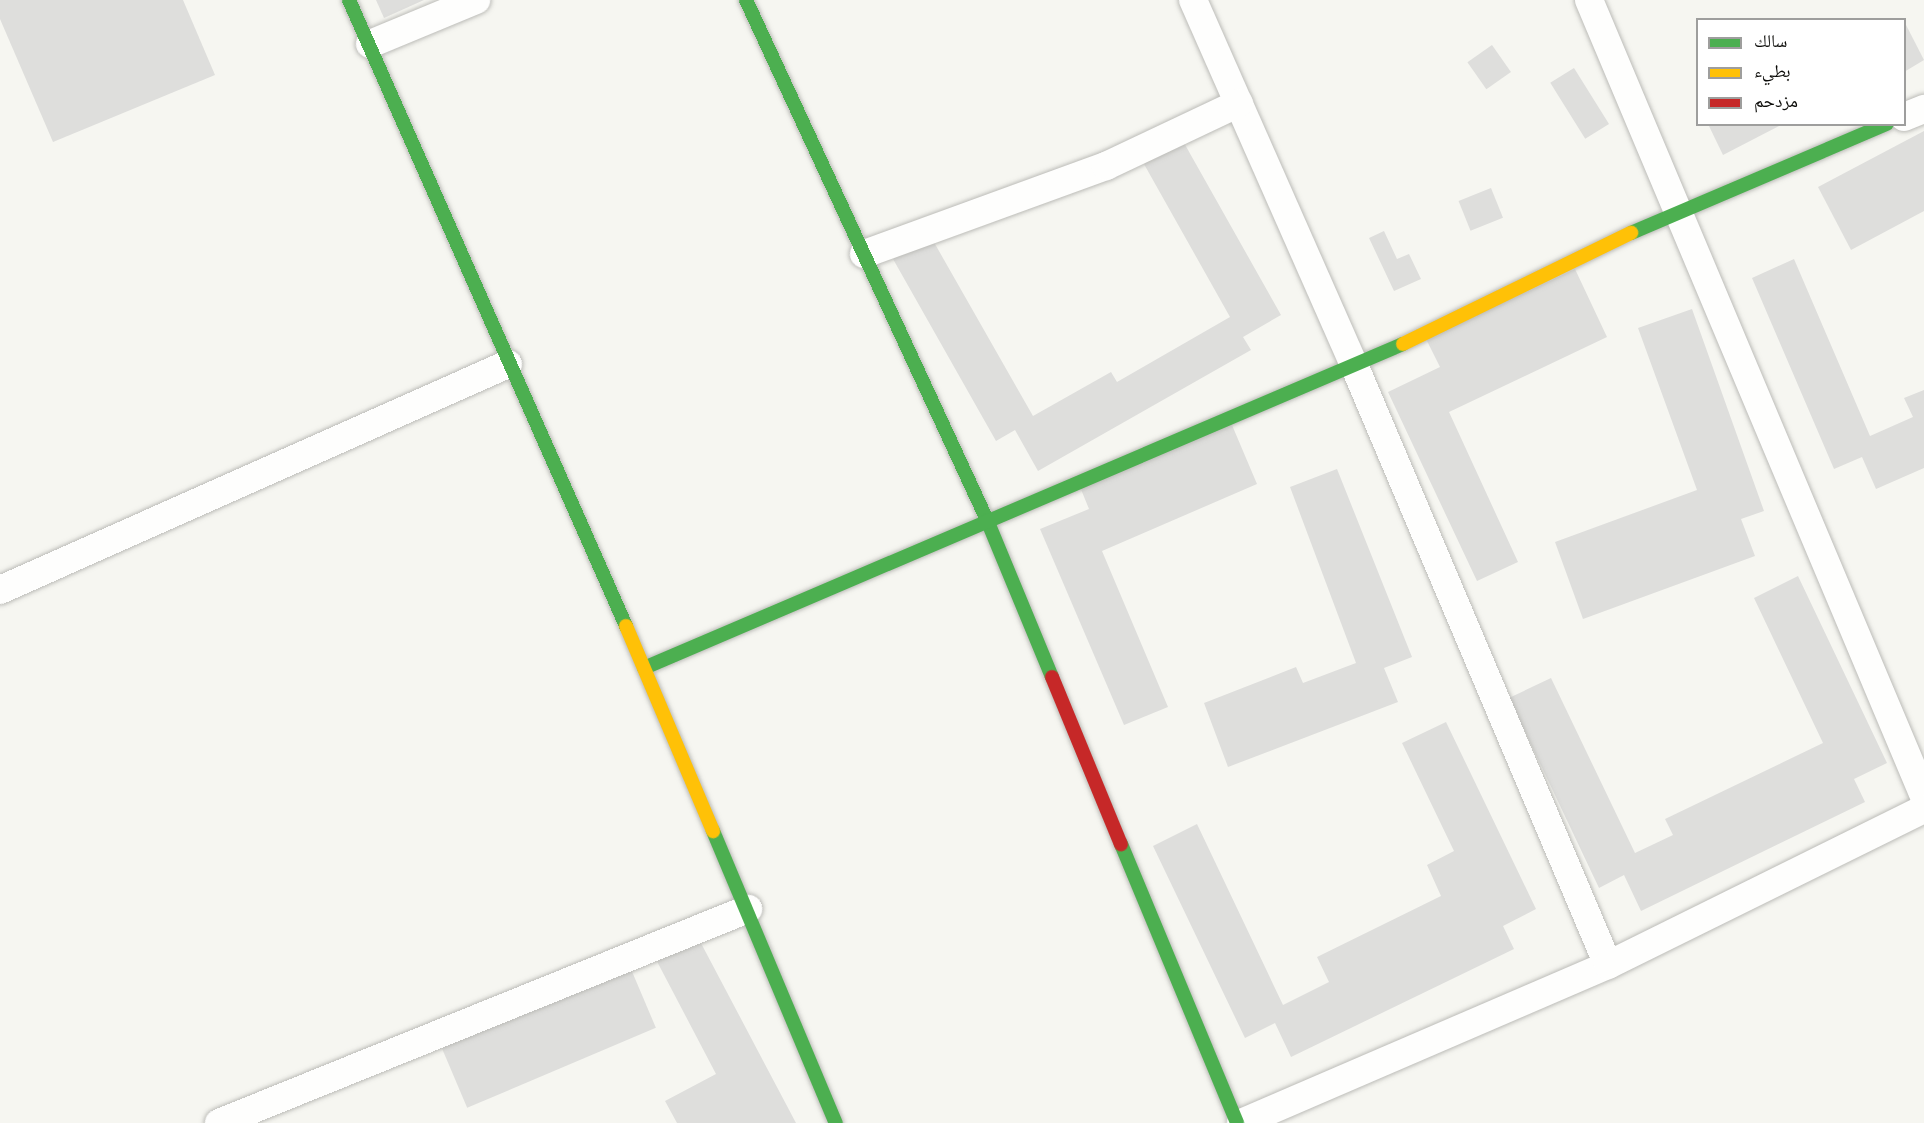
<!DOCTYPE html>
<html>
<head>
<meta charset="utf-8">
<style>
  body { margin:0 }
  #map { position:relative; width:1924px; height:1123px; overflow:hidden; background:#f6f6f1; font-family:Inter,"Noto Naskh Arabic",sans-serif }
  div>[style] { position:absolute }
  .building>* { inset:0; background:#dededc; transform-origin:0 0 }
  .roads { filter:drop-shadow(0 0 2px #bcbcb8) drop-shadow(0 0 2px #bcbcb8) }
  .street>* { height:28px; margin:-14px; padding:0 14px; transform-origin:14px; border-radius:14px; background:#fefefd }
  .fast>* { height:14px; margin:-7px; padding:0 7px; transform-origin:7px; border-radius:7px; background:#4caf50 }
  .slow>* { height:14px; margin:-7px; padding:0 7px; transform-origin:7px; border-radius:7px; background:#ffc107 }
  .jam>* { height:14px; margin:-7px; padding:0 7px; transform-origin:7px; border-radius:7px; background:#c62828 }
  span { translate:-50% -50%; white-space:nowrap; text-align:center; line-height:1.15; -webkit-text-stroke:4.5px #fff; paint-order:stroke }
  .legend { position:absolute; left:1696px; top:18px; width:210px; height:108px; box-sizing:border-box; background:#fff; border:2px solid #9e9e9d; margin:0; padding:8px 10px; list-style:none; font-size:18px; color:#0c0c09 }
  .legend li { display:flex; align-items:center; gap:12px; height:30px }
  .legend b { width:30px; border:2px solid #9e9e9d }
</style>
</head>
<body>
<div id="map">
  <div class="building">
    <div style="clip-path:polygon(0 0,183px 0,215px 75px,53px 142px,0 19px)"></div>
    <div style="clip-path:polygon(376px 0,424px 0,384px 18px)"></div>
    <div style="clip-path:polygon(1904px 21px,1924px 60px,1904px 72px)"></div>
    <div style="left:1492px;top:45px;width:33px;height:30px;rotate:55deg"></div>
    <div style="left:1574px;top:68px;width:66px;height:28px;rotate:58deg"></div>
    <div style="clip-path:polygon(1708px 124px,1783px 124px,1723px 155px)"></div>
    <div style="clip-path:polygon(1924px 131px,1924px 211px,1851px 250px,1818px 187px)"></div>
    <div style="clip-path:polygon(1179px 134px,1281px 315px,1243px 337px,1251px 350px,1038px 471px,1015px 430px,996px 441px,893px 259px,931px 237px,1033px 416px,1111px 372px,1117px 382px,1230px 317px,1140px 157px)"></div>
    <div style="left:1491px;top:188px;width:32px;height:35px;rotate:68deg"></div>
    <div style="clip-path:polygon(1384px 231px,1397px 259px,1409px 254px,1421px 279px,1394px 291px,1369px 238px)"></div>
    <div style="clip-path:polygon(1794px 259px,1870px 436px,1913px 417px,1904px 398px,1924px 390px,1924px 468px,1876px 489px,1862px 457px,1834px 469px,1752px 278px)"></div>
    <div style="clip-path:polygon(1575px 269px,1607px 337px,1449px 412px,1518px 562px,1477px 581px,1388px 392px,1440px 367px,1426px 339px)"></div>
    <div style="clip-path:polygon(1692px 309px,1764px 511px,1741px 519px,1755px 556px,1583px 619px,1555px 542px,1697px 490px,1638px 328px)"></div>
    <div style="clip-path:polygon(1229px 418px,1257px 484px,1102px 551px,1168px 707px,1124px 725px,1040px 529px,1089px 509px,1078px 482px)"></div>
    <div style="clip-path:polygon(1337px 469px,1412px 657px,1384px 668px,1398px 702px,1228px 767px,1204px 703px,1296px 667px,1303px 683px,1356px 663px,1290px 487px)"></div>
    <div style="clip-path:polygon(1798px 576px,1887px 763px,1854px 779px,1865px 802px,1641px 911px,1624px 875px,1599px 888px,1509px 698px,1551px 678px,1635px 853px,1673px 835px,1665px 819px,1823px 743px,1754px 598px)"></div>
    <div style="clip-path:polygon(1446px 722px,1536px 909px,1503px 926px,1514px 949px,1291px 1057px,1275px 1023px,1245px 1038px,1153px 846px,1197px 824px,1283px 1005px,1329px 982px,1317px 957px,1441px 896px,1427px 865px,1454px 851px,1402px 743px)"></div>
    <div style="clip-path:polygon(693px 928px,796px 1123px,677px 1123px,665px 1101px,716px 1074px,651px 950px)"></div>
    <div style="left:625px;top:955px;width:79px;height:205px;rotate:67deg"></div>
  </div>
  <div class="roads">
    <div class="street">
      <div style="left:1193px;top:0;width:401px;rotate:66.2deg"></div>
      <div style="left:1355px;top:367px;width:649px;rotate:67.07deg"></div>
      <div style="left:1589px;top:0;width:864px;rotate:67.18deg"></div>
      <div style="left:370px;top:44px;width:115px;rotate:-22.5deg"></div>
      <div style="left:1904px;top:117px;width:22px;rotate:-22deg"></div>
      <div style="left:864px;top:254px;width:258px;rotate:-20deg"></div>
      <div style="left:1106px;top:166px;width:147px;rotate:-25.3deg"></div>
      <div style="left:0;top:590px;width:556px;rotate:-23.98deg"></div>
      <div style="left:219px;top:1123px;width:571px;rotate:-22.03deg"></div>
      <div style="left:1241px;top:1123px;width:400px;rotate:-23.3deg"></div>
      <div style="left:1608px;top:965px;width:352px;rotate:-26.3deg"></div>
    </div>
    <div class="fast">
      <div style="left:349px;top:0;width:685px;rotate:66.13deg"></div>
      <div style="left:746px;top:0;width:573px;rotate:65.13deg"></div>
      <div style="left:987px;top:520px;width:170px;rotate:67.5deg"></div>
      <div style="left:1631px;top:233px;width:278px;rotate:-23.1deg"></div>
      <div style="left:644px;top:668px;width:825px;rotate:-23.12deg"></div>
      <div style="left:713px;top:831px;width:317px;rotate:67.2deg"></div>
      <div style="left:1121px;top:844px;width:302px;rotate:67.4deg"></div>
    </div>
    <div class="slow">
      <div style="left:1403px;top:344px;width:254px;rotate:-26deg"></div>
      <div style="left:626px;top:626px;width:223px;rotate:67deg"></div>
    </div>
    <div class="jam">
      <div style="left:1052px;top:677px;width:181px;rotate:67.6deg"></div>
    </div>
  </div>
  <ul class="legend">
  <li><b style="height:8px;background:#4caf50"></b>سالك</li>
  <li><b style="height:8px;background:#ffc107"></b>بطيء</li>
  <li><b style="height:8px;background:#c62828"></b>مزدحم</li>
  </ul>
</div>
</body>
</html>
